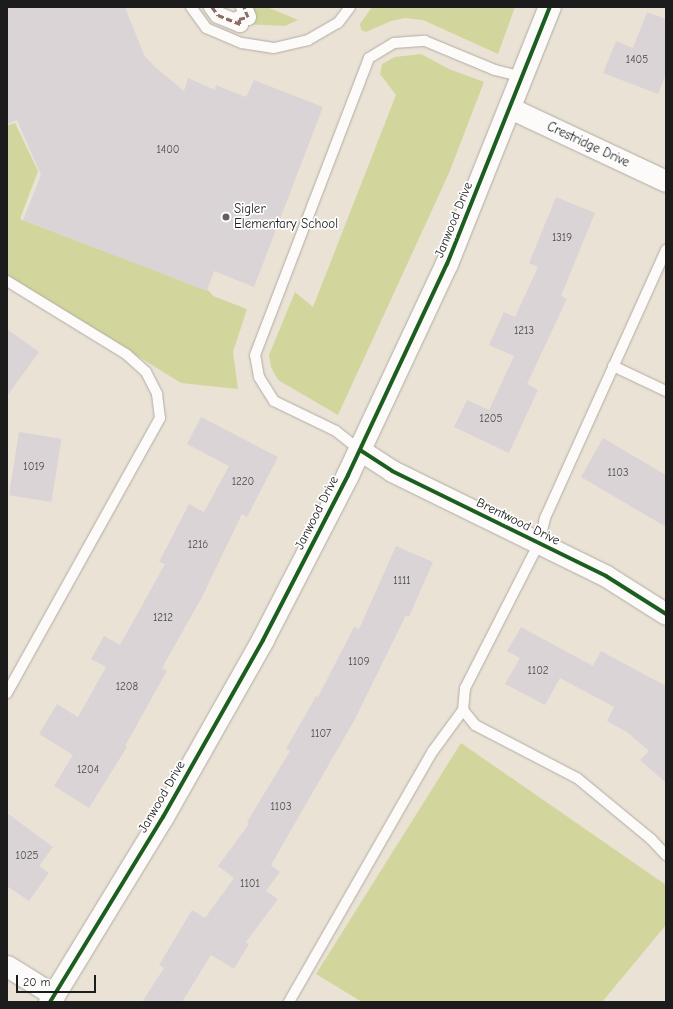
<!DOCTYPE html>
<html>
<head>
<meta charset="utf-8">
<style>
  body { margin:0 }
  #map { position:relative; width:673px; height:1009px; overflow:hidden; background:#eae2d5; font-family:"Comic Neue",sans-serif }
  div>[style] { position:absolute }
  .green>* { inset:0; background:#d2d69c }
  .building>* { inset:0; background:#dbd4d7; transform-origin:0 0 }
  .roads { filter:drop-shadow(0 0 1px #b1aca4) drop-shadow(0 0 1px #b1aca4) }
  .service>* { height:10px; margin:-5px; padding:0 5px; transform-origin:5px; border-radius:5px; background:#fcfbf9 }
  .pedestrian>* { height:16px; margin:-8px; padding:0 8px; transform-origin:8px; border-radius:8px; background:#fcfbf9 }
  .minor>* { height:21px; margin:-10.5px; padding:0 10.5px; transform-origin:10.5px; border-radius:10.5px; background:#fcfbf9 }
  .tertiary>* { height:22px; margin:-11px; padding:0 11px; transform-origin:11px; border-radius:11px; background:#fcfbf9 }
  .quiet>* { height:3px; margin-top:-1.5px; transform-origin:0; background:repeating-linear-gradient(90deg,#8d6e63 0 6px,transparent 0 9px) }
  .cycleway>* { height:4px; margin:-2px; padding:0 2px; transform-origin:2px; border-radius:2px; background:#1b5e20 }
  .dots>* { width:11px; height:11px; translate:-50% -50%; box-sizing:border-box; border:2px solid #fff; border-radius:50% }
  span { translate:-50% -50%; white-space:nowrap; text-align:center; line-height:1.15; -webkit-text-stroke:3.5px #fff; paint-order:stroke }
  .number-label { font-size:11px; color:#4c4a4b }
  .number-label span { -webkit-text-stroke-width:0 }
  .street-label { font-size:13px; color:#1c1c1c }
  .poi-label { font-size:13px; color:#1c1c1c }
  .left { translate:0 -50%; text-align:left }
  .frame { position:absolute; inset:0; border:8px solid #1c1c1c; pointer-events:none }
  .scale { position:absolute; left:16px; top:975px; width:80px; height:18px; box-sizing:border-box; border:2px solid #1c1c1c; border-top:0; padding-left:5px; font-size:12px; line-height:14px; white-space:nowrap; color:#1c1c1c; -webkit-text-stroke:3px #fff; paint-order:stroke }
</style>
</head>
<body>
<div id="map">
  <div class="green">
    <div style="clip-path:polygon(244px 7px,267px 7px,298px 20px,285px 26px,240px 24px)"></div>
    <div style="clip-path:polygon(372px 7px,515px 7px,498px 54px,423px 20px,405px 18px,391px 21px,366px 32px,361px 30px,360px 24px)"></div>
    <div style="clip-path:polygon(421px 54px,449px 69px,484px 82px,449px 173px,338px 415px,278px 380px,271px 367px,269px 355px,295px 292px,313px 307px,396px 95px,380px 74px,382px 64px,395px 57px)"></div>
    <div style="clip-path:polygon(15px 123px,38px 171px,20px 219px,209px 291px,213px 296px,247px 309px,233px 352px,238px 389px,181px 383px,7px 275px,7px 126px)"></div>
    <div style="clip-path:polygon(461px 743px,666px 885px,666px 925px,602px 1002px,362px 1002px,316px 974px)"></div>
  </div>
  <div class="building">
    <div style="clip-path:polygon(7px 7px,125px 7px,144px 55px,155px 67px,184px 91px,188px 78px,215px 90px,216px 85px,246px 97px,254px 80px,323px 107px,254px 287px,214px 271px,207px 291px,23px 220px,41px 175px,17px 120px,7px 124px)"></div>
    <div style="clip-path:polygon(647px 12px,666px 19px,666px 74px,658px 94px,603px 73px,616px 41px,633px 48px)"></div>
    <div style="clip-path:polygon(556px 197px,595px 213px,561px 296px,567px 299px,527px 384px,538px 390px,509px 453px,454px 427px,467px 400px,489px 410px,514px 356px,489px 345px,504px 312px,515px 317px,538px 267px,529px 263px)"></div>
    <div style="clip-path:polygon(7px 329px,39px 352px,7px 396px)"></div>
    <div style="clip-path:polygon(201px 417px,278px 457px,247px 517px,242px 514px,201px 599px,162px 668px,167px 671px,125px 746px,127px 747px,89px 808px,54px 786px,73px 755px,39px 734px,57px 704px,78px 717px,106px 667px,91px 659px,104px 636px,120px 645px,165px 564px,159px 562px,189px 504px,204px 512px,229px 466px,187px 444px)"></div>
    <div style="left:19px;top:432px;width:43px;height:64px;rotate:9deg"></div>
    <div style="clip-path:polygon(603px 438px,666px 475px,666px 527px,581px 477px)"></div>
    <div style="clip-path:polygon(396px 546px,433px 562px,409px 617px,406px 615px,355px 719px,271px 865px,280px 872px,266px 891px,278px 899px,246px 942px,249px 944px,234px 969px,211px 955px,182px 1002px,142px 1002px,164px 968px,159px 965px,192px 910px,205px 918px,234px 878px,218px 866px,249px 824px,247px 822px,290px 751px,286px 749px,316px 696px,318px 697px,354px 627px,359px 629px)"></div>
    <div style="clip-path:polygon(521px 627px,593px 666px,601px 651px,666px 686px,666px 783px,640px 760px,649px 751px,627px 732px,607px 721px,614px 707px,560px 678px,545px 705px,505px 684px,520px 658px,507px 651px)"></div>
    <div style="clip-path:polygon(7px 813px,53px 847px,39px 866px,49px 873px,29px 901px,7px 886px)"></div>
  </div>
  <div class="roads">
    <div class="service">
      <div style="left:191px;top:7px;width:26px;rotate:54deg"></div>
      <div style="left:206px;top:28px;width:39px;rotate:23deg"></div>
      <div style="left:242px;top:43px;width:32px;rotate:9deg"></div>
      <div style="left:274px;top:48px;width:35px;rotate:-13deg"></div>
      <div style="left:308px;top:40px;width:34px;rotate:-30deg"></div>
      <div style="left:338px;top:23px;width:20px;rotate:-53deg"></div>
      <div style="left:666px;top:250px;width:294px;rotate:114.3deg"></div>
      <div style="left:545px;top:518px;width:26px;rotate:103deg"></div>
      <div style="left:539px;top:543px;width:163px;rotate:117deg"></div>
      <div style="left:465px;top:688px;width:22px;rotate:95deg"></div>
      <div style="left:463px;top:710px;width:19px;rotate:51deg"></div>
      <div style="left:475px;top:725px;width:115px;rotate:27.5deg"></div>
      <div style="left:577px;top:778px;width:96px;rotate:39.5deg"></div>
      <div style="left:651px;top:839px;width:22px;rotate:47deg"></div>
      <div style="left:7px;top:281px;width:140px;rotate:31.5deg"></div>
      <div style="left:126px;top:354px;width:27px;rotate:42deg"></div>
      <div style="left:146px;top:372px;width:25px;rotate:63deg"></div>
      <div style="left:157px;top:394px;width:24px;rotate:83deg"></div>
      <div style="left:160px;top:418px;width:315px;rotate:119.1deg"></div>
      <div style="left:613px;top:366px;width:59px;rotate:25.3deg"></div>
      <div style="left:360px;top:450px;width:31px;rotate:-142deg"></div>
      <div style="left:336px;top:431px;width:69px;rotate:-154.2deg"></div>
      <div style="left:274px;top:401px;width:28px;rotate:-122deg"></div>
      <div style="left:259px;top:377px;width:22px;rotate:-100deg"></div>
      <div style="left:255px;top:355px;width:318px;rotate:-69deg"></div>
      <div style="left:369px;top:58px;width:29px;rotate:-31deg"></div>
      <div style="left:394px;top:43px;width:31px;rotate:-4deg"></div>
      <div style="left:425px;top:41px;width:76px;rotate:22.5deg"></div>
      <div style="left:495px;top:70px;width:29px;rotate:14deg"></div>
      <div style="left:289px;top:1002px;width:289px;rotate:-60.2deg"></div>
      <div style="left:433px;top:751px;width:51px;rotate:-53.8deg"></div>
    </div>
    <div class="pedestrian">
      <div style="left:212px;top:7px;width:10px;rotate:53deg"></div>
      <div style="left:218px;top:15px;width:24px;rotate:22deg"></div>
      <div style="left:240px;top:24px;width:5px;rotate:-101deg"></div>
      <div style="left:239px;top:19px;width:9px;rotate:-13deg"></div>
      <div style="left:248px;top:17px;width:11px;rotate:-112deg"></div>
    </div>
    <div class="minor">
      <div style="left:510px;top:108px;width:172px;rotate:25.1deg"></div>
      <div style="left:360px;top:450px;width:38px;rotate:33deg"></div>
      <div style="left:392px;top:471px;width:238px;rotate:26.1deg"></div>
      <div style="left:606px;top:576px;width:71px;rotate:32.3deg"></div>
      <div style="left:7px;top:966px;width:55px;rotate:31.7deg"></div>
    </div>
    <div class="tertiary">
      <div style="left:50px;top:1002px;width:217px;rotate:-58.6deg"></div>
      <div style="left:163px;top:817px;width:203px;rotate:-60.5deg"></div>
      <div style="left:263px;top:640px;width:186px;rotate:-62.7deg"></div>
      <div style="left:348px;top:475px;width:233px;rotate:-64.9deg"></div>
      <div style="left:447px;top:264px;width:277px;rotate:-68.2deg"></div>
    </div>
  </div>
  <div class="quiet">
    <div style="left:212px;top:7px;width:10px;rotate:53deg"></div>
    <div style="left:218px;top:15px;width:24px;rotate:22deg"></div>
    <div style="left:240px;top:24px;width:5px;rotate:-101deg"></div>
    <div style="left:239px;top:19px;width:9px;rotate:-13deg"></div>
    <div style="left:248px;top:17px;width:11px;rotate:-112deg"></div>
  </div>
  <div class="cycleway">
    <div style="left:360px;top:450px;width:38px;rotate:33deg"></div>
    <div style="left:392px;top:471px;width:238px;rotate:26.1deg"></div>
    <div style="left:606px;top:576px;width:71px;rotate:32.3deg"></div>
    <div style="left:50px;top:1002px;width:217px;rotate:-58.6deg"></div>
    <div style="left:163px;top:817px;width:203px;rotate:-60.5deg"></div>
    <div style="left:263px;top:640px;width:186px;rotate:-62.7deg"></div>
    <div style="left:348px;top:475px;width:233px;rotate:-64.9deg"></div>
    <div style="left:447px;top:264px;width:277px;rotate:-68.2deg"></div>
  </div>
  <div class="dots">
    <div style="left:226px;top:217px;background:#64615d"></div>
  </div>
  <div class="number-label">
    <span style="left:637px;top:60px">1405</span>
    <span style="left:168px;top:150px">1400</span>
    <span style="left:562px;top:238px">1319</span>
    <span style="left:524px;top:331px">1213</span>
    <span style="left:491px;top:419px">1205</span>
    <span style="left:34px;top:467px">1019</span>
    <span style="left:618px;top:473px">1103</span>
    <span style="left:243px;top:482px">1220</span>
    <span style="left:198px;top:545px">1216</span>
    <span style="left:402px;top:581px">1111</span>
    <span style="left:163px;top:618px">1212</span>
    <span style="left:359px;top:662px">1109</span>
    <span style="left:538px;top:671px">1102</span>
    <span style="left:127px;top:687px">1208</span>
    <span style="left:321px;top:734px">1107</span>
    <span style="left:88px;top:770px">1204</span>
    <span style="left:281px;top:807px">1103</span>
    <span style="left:27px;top:856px">1025</span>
    <span style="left:250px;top:884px">1101</span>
  </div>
  <div class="street-label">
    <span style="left:588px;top:145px;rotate:25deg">Crestridge Drive</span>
    <span style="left:454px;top:220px;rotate:-68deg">Janwood Drive</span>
    <span style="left:317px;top:513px;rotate:-63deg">Janwood Drive</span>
    <span style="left:518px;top:522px;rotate:26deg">Brentwood Drive</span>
    <span style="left:162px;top:797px;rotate:-60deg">Janwood Drive</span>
  </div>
  <div class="poi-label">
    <span class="left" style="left:234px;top:217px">Sigler<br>Elementary School</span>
  </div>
  <div class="frame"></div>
  <div class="scale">20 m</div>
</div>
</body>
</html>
